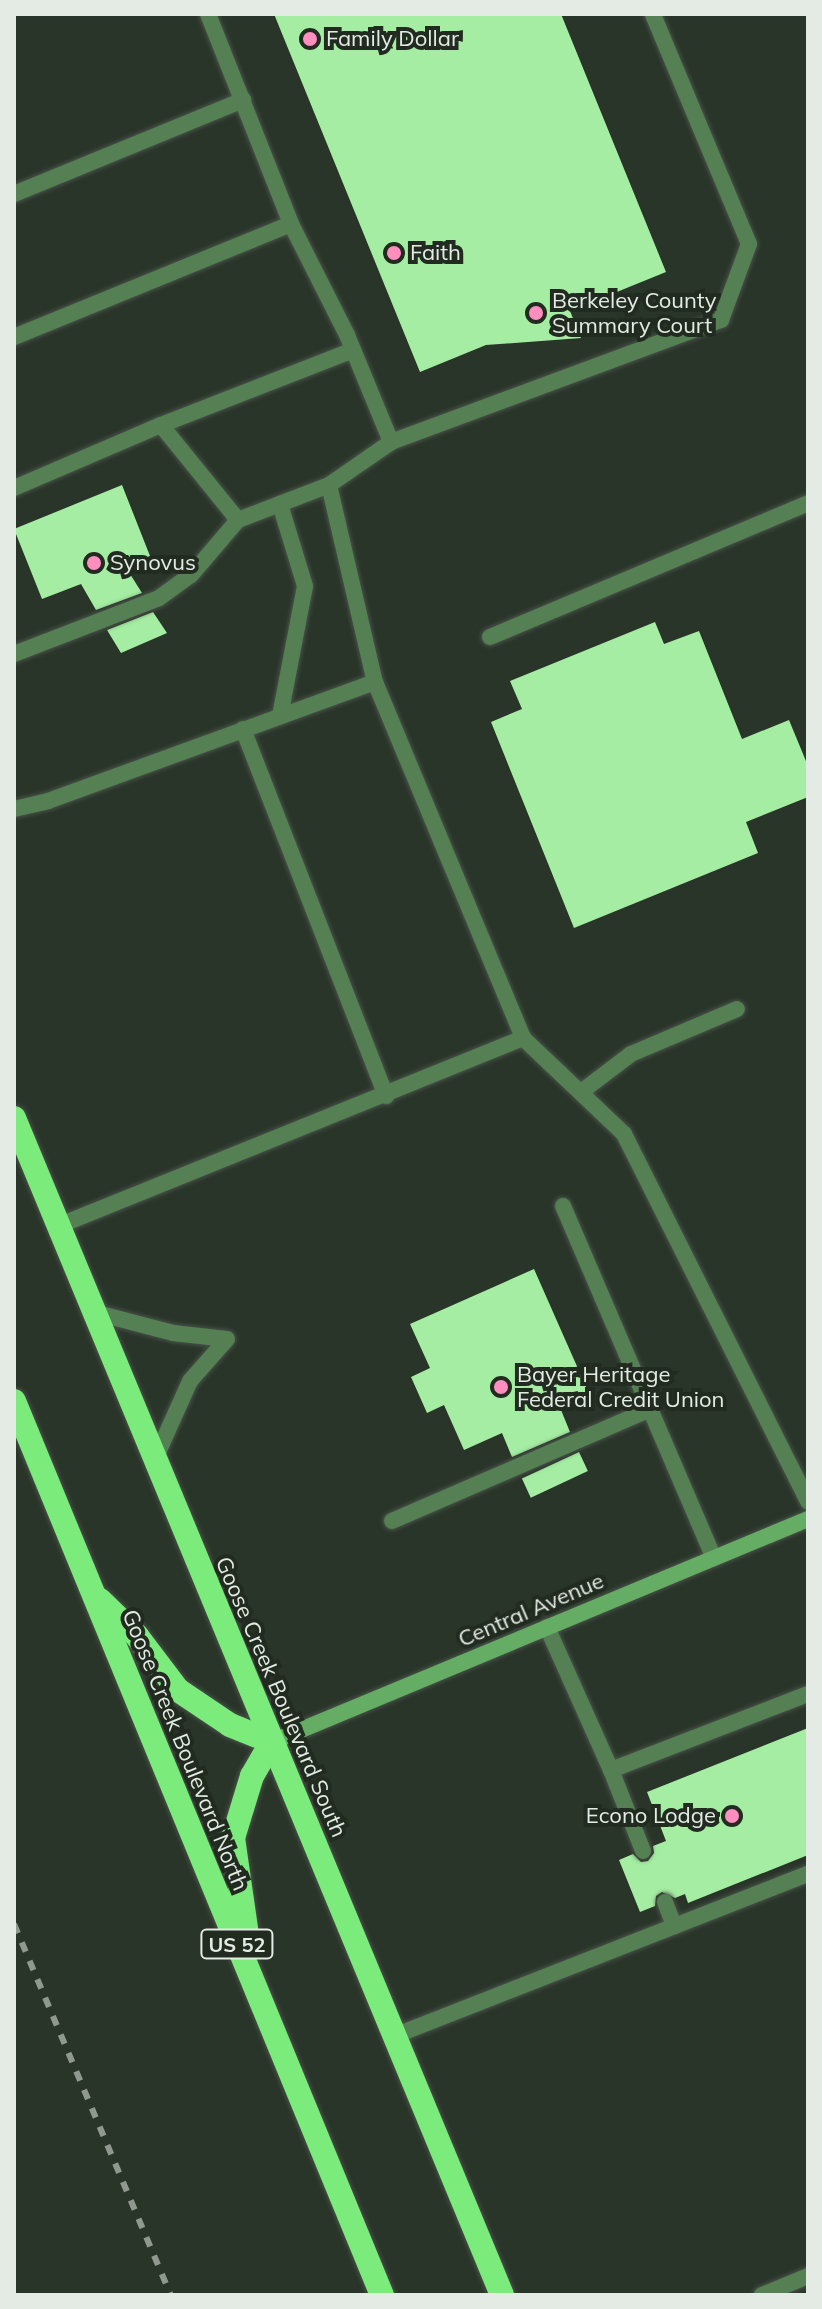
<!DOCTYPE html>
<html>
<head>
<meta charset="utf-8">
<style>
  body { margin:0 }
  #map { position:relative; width:822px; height:2309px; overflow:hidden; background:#2a352a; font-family:Mulish,sans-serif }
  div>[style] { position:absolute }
  .building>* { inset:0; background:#a5eda3; transform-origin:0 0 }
  .roads { filter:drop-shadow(0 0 2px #485248) drop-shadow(0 0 2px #485248) }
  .lane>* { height:16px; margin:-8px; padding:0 8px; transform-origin:8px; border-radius:8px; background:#558054 }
  .street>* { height:16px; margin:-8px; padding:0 8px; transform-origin:8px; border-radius:8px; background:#558054 }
  .secondary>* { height:16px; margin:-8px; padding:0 8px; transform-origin:8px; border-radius:8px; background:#65ac64 }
  .highway>* { height:24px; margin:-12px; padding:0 12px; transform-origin:12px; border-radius:12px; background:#7bec7b }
  .rail>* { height:6px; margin-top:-3px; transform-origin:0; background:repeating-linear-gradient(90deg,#909990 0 10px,transparent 0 20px) }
  .dots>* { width:22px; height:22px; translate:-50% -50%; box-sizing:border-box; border:4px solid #212b20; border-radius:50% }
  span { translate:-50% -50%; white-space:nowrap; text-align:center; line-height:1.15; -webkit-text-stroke:8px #212b20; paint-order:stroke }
  .shield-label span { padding:2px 6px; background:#212b20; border:2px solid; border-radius:6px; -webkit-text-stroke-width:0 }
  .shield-label { font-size:20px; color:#e4ebe4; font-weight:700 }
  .poi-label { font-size:22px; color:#e4ebe4 }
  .left { translate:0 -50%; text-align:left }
  .right { translate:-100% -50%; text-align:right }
  .street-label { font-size:22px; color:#e4ebe4 }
  .frame { position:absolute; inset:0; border:16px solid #e4ebe4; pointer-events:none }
</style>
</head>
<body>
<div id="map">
  <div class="building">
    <div style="clip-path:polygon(274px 14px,561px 14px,666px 272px,570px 311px,581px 338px,486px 345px,420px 372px)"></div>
    <div style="clip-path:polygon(122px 485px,150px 556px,125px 566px,142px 593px,96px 610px,81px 584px,42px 599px,14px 529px)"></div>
    <div style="clip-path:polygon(153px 612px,167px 633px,121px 653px,107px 630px)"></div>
    <div style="clip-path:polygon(655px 622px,664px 644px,699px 631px,742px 739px,789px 720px,808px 766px,808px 797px,746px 822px,758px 853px,574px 928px,491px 722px,522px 709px,510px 681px)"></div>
    <div style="clip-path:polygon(534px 1269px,591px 1398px,561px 1410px,570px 1432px,512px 1457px,502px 1433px,464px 1450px,444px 1405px,427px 1413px,411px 1377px,430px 1368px,410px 1324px)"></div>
    <div style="left:579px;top:1452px;width:21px;height:63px;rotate:65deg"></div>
    <div style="clip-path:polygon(808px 1728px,808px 1855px,688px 1903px,685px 1894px,675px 1898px,662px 1892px,656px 1896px,655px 1906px,640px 1912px,619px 1860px,633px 1854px,641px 1862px,648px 1861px,654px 1853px,653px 1846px,666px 1841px,647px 1792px)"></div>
  </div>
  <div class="roads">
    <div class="lane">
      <div style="left:208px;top:14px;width:226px;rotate:68.4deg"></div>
      <div style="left:291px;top:224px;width:124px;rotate:63.2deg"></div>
      <div style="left:347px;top:335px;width:116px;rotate:67.6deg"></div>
      <div style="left:14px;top:194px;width:248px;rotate:-22.3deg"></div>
      <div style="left:14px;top:337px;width:299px;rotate:-22.2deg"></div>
      <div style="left:161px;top:425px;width:206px;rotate:-21.3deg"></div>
      <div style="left:329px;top:485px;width:202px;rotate:76.9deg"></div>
      <div style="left:14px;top:488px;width:160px;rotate:-23.2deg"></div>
      <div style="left:161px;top:425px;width:122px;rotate:51deg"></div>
      <div style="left:238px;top:520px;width:97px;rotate:-21deg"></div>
      <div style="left:329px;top:485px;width:75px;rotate:-34.7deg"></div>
      <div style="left:391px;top:442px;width:352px;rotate:-20.3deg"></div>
      <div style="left:721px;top:320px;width:81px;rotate:-69.8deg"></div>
      <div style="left:749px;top:244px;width:249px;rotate:-112.7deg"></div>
      <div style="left:490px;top:637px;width:345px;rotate:-22.8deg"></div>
      <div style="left:14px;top:654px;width:155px;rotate:-21.1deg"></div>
      <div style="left:159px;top:598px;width:39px;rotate:-36deg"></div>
      <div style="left:191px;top:575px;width:72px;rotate:-49.5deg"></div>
      <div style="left:280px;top:716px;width:132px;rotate:-79.1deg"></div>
      <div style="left:305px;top:586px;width:86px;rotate:-107deg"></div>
      <div style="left:243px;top:729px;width:394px;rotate:68.7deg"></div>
      <div style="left:14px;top:809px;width:35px;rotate:-13deg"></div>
      <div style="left:48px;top:801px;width:348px;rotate:-20deg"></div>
      <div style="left:375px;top:682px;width:386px;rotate:67.4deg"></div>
      <div style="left:581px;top:1092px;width:63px;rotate:-37.2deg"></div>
      <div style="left:631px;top:1054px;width:115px;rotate:-23deg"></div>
      <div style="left:563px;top:1206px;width:383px;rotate:66.8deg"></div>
      <div style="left:58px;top:1226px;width:502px;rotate:-22.01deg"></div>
      <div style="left:523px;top:1038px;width:139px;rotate:43.5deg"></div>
      <div style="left:624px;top:1134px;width:411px;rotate:63.4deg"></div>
      <div style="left:93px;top:1312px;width:83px;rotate:14.7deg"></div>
      <div style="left:173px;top:1333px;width:54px;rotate:6.3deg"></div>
      <div style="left:155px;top:1459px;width:85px;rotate:-65.8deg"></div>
      <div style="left:190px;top:1381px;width:56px;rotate:-48.6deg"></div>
      <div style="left:392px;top:1521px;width:279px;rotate:-23.4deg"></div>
      <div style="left:547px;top:1627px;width:157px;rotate:65.9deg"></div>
      <div style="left:611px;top:1770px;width:211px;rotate:-21.1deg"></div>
      <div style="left:611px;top:1770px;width:87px;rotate:68.4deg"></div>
      <div style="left:665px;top:1902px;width:26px;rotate:69deg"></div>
      <div style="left:394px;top:2036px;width:445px;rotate:-21.4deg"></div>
    </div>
    <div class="street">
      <div style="left:762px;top:2295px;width:50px;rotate:-22.4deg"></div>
    </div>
    <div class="secondary">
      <div style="left:272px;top:1742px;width:581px;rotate:-22.59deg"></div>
    </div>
    <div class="highway">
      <div style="left:14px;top:1118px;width:1274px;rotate:67.48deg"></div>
      <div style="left:14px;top:1401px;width:967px;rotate:67.63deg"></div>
      <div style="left:100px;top:1600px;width:52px;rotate:44.2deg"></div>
      <div style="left:137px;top:1636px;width:68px;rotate:52.8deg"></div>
      <div style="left:178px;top:1690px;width:63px;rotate:33.9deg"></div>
      <div style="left:230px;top:1725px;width:45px;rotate:22deg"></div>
      <div style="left:248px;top:1942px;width:105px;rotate:-98.2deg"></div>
      <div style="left:233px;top:1838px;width:65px;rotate:-73deg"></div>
      <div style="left:252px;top:1776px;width:39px;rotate:-60deg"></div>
    </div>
  </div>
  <div class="rail">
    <div style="left:14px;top:1924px;width:403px;rotate:67.1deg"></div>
  </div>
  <div class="dots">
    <div style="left:310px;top:39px;background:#fd8ebe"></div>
    <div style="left:394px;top:253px;background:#fd8ebe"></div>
    <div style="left:536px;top:313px;background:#fd8ebe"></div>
    <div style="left:94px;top:563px;background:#fd8ebe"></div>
    <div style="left:501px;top:1387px;background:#fd8ebe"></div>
    <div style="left:732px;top:1816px;background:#fd8ebe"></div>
  </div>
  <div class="shield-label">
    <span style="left:237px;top:1944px">US 52</span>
  </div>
  <div class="poi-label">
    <span class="left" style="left:326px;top:39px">Family Dollar</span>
    <span class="left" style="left:410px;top:253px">Faith</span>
    <span class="left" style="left:552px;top:313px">Berkeley County<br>Summary Court</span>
    <span class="left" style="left:110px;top:563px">Synovus</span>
    <span class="left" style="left:517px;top:1387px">Bayer Heritage<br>Federal Credit Union</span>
    <span class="right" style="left:716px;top:1816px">Econo Lodge</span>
  </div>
  <div class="street-label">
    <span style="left:531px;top:1610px;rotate:-23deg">Central Avenue</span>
    <span style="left:281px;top:1697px;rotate:67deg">Goose Creek Boulevard South</span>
    <span style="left:185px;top:1750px;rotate:68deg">Goose Creek Boulevard North</span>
  </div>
  <div class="frame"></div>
</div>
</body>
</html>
